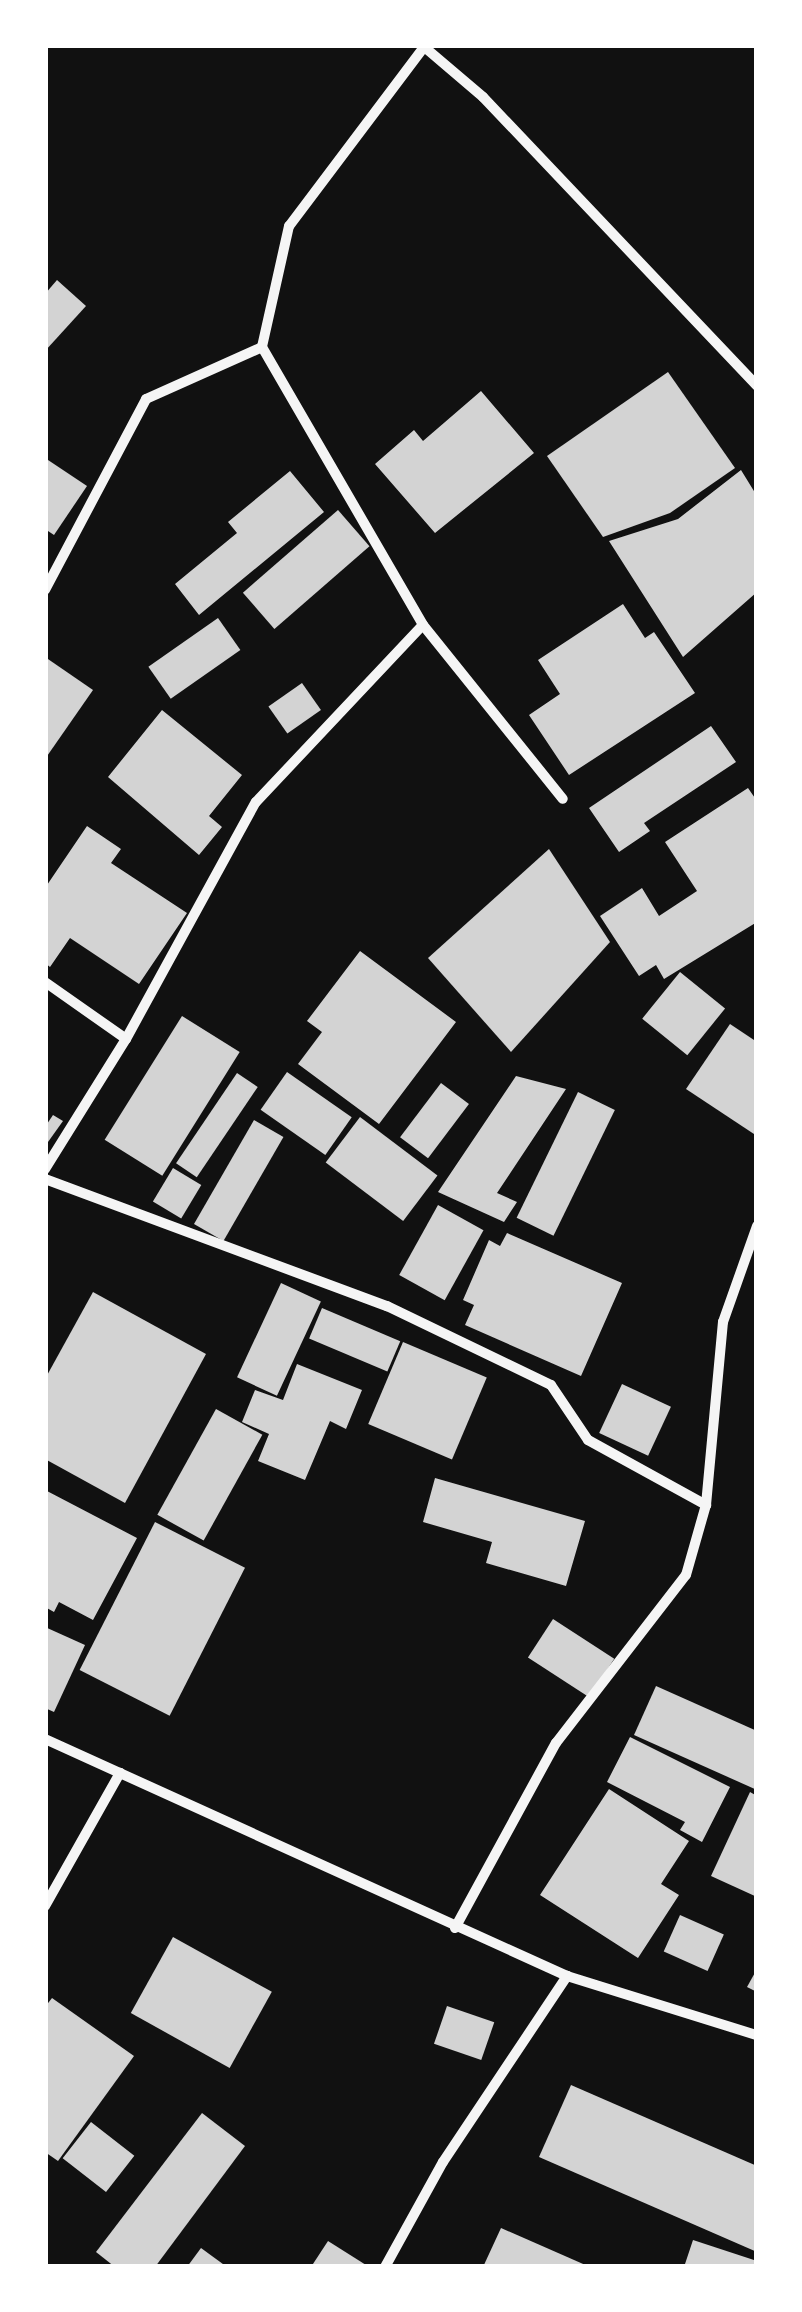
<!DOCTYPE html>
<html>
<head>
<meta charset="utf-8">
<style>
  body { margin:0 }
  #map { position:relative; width:802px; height:2312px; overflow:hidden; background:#111; font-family:"PT Sans Narrow",sans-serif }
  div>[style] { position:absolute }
  .building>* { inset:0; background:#d3d3d3; transform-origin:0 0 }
  .minor>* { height:10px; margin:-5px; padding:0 5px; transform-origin:5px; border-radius:5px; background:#f5f5f5 }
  span { translate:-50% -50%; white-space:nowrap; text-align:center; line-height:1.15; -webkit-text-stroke:9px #fff; paint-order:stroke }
  .frame { position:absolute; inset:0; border:48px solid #fff; pointer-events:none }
</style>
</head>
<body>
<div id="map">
  <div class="building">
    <div style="clip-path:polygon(57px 280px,86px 306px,45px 351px,45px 294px)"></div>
    <div style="clip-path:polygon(668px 372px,735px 468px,670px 513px,603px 537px,547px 456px)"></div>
    <div style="clip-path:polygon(481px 391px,534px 453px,435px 533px,375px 464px,414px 430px,423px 441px)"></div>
    <div style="clip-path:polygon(45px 458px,87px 486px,54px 535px,45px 529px)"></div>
    <div style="clip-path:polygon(741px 470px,757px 496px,757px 592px,683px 657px,609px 541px,678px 519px)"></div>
    <div style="clip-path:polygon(290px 471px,324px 512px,199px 615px,175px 584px,237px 533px,228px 522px)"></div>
    <div style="left:338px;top:510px;width:48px;height:126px;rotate:49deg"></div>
    <div style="clip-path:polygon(623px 604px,645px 638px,654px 632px,695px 693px,569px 775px,529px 715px,560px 694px,538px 660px)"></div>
    <div style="left:218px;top:618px;width:39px;height:85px;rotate:55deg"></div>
    <div style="clip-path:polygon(45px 657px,93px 690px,45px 759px)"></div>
    <div style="left:302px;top:683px;width:33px;height:41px;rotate:55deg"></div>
    <div style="clip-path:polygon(162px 710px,242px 775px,209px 816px,222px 827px,199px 855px,108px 777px)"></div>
    <div style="clip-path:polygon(711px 726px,736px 762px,644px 823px,650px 831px,619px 852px,589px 808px)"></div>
    <div style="clip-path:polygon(748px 788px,757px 801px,757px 922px,664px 979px,656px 965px,639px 976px,600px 916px,642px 888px,659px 916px,697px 891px,665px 842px)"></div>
    <div style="clip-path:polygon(87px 826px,121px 849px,111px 863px,187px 913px,139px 984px,70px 938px,50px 967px,45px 963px,45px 888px)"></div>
    <div style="clip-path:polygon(549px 849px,610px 942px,511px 1052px,428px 958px)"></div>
    <div style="clip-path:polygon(360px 951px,456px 1022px,379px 1124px,298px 1064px,322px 1032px,307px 1021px)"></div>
    <div style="left:680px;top:972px;width:58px;height:60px;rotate:39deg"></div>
    <div style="left:182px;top:1016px;width:68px;height:146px;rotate:32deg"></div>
    <div style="clip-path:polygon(730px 1024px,757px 1042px,757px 1136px,686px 1089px)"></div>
    <div style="left:287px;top:1072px;width:79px;height:46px;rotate:35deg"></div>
    <div style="left:237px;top:1073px;width:25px;height:109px;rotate:34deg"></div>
    <div style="clip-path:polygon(516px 1076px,566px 1089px,497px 1193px,517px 1202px,504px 1222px,438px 1192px)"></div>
    <div style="left:441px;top:1083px;width:35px;height:68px;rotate:37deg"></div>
    <div style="left:578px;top:1092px;width:41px;height:140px;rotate:26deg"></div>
    <div style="clip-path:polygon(53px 1115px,63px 1121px,48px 1142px,45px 1127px)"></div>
    <div style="left:360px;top:1117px;width:97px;height:57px;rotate:37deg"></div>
    <div style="left:254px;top:1120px;width:34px;height:120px;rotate:30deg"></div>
    <div style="left:173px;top:1168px;width:33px;height:39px;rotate:31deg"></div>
    <div style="left:438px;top:1205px;width:52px;height:80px;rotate:29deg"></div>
    <div style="clip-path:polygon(507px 1233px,622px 1283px,581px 1376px,465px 1325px,474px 1305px,463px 1300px,489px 1240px,500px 1246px)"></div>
    <div style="left:281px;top:1283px;width:44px;height:104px;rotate:25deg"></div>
    <div style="clip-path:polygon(93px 1292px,206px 1354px,125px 1503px,45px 1459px,45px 1379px)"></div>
    <div style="left:322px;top:1308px;width:85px;height:33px;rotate:23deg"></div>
    <div style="left:403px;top:1342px;width:91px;height:89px;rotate:23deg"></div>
    <div style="clip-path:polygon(297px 1364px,362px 1390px,346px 1429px,330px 1421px,305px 1480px,258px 1461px,269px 1434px,242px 1422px,255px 1390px,283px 1400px)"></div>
    <div style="left:622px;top:1384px;width:54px;height:54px;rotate:25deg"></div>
    <div style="left:216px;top:1409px;width:53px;height:121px;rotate:29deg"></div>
    <div style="clip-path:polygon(435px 1478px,585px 1521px,566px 1586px,486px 1563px,492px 1542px,423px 1522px)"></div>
    <div style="clip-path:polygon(47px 1491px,137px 1538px,93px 1620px,59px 1602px,54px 1612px,45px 1607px)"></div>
    <div style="left:155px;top:1522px;width:101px;height:166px;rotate:27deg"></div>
    <div style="left:553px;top:1619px;width:73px;height:46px;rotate:33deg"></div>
    <div style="clip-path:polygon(45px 1627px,85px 1645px,54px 1712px,45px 1708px)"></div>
    <div style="clip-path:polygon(656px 1686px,757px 1731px,757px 1790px,634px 1735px)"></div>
    <div style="clip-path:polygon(630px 1737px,730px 1787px,702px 1842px,680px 1830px,685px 1822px,607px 1782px)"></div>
    <div style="clip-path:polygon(609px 1789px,689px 1841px,661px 1884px,679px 1895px,638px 1958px,540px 1895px)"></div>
    <div style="clip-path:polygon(750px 1792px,757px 1796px,757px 1897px,711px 1876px)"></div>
    <div style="left:680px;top:1915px;width:48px;height:40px;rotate:24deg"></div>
    <div style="left:173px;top:1937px;width:113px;height:87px;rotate:29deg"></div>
    <div style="clip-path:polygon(757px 1969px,757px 1992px,747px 1987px)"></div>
    <div style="clip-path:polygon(52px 1998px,134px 2056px,58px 2161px,45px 2152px,45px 2007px)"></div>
    <div style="left:447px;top:2006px;width:50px;height:40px;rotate:19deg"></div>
    <div style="clip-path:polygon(571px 2085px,757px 2166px,757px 2252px,539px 2157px)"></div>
    <div style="clip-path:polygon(202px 2113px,245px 2146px,155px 2267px,115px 2267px,96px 2252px)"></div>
    <div style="left:91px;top:2122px;width:55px;height:46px;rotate:38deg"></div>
    <div style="clip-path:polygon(501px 2228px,590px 2267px,483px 2267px)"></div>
    <div style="clip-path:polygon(693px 2240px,757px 2261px,757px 2267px,684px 2267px)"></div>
    <div style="clip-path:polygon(328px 2241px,366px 2265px,364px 2267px,311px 2267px)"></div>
    <div style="clip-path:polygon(201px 2248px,227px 2267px,187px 2267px)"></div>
  </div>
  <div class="minor">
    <div style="left:422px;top:45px;width:80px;rotate:40.4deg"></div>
    <div style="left:483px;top:97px;width:398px;rotate:46.5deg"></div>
    <div style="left:424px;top:47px;width:224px;rotate:127deg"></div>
    <div style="left:289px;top:226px;width:124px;rotate:102.6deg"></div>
    <div style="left:262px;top:347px;width:321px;rotate:59.9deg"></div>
    <div style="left:423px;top:625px;width:223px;rotate:51.2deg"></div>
    <div style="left:45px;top:590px;width:216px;rotate:-62.1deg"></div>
    <div style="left:146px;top:399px;width:127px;rotate:-24.1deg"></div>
    <div style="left:45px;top:982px;width:99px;rotate:35.1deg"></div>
    <div style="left:45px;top:1169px;width:153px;rotate:-58.1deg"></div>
    <div style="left:126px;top:1039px;width:270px;rotate:-61.3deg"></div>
    <div style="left:256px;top:802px;width:243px;rotate:-46.7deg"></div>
    <div style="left:45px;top:1179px;width:365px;rotate:20.4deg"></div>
    <div style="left:387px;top:1306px;width:182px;rotate:25.7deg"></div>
    <div style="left:551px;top:1385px;width:66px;rotate:56.1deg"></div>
    <div style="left:588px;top:1440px;width:135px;rotate:28.8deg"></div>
    <div style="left:45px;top:1739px;width:573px;rotate:24.42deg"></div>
    <div style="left:567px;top:1976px;width:199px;rotate:17.3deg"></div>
    <div style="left:45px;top:1906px;width:153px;rotate:-60.6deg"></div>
    <div style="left:455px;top:1928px;width:211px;rotate:-61.4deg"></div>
    <div style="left:556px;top:1743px;width:212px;rotate:-52.3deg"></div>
    <div style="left:686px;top:1575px;width:73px;rotate:-74.1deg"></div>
    <div style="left:706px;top:1505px;width:184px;rotate:-84.7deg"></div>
    <div style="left:723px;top:1322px;width:102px;rotate:-70.5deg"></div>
    <div style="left:385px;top:2267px;width:120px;rotate:-61.1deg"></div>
    <div style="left:443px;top:2162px;width:224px;rotate:-56.3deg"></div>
  </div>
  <div class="frame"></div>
</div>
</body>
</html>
